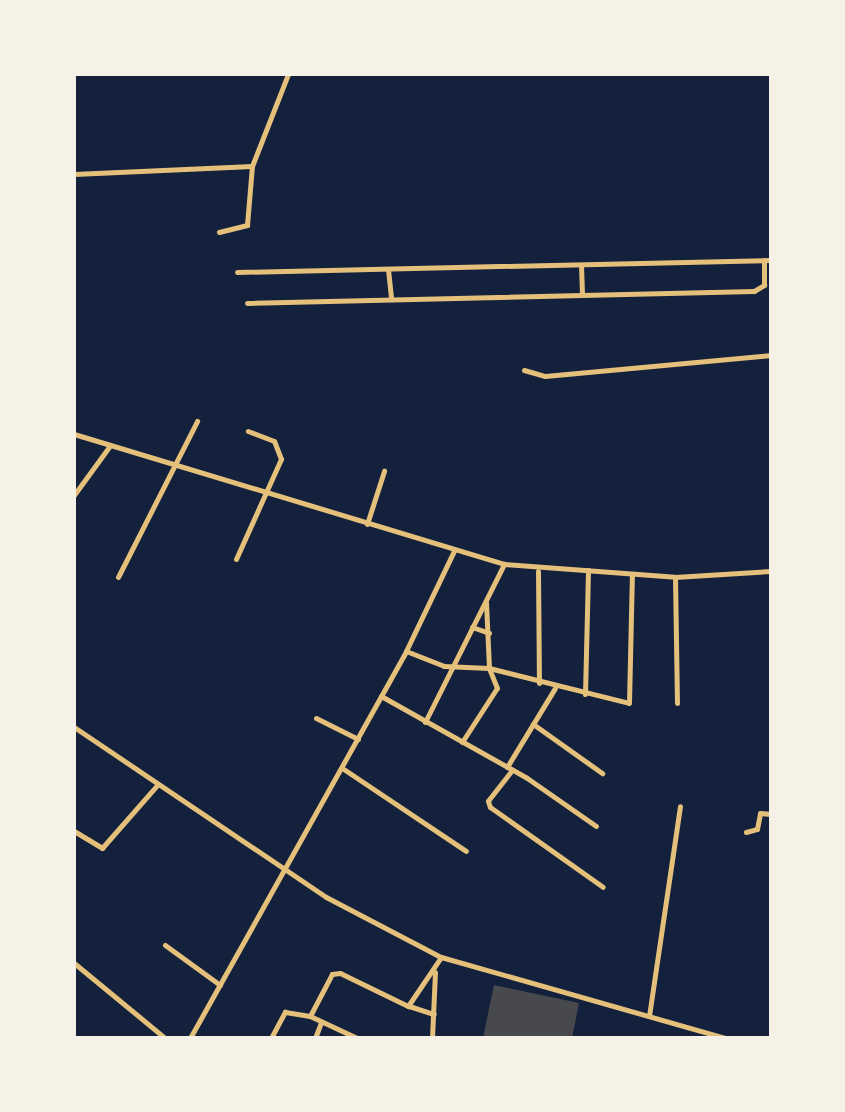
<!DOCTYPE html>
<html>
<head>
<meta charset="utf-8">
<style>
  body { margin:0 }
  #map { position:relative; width:845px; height:1112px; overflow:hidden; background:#14213d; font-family:"Nunito Sans",sans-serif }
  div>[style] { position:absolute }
  .building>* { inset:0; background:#48494c }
  .minor>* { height:5px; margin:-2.5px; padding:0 2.5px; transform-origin:2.5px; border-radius:2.5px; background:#e5c07b }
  span { translate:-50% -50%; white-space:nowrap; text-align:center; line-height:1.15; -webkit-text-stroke:6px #f6f1e7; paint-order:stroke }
  .frame { position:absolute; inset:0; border:76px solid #f6f1e7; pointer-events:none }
</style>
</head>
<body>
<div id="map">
  <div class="building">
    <div style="clip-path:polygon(494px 985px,579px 1003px,572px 1038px,483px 1038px)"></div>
  </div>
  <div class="minor">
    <div style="left:74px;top:174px;width:178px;rotate:-2.6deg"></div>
    <div style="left:252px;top:166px;width:99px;rotate:-68.6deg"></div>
    <div style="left:219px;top:232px;width:29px;rotate:-14deg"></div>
    <div style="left:247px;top:225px;width:59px;rotate:-85.2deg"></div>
    <div style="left:581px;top:265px;width:29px;rotate:88deg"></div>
    <div style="left:388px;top:269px;width:29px;rotate:84deg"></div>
    <div style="left:237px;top:272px;width:534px;rotate:-1.29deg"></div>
    <div style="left:247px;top:303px;width:507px;rotate:-1.36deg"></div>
    <div style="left:754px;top:291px;width:12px;rotate:-31deg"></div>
    <div style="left:764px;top:285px;width:25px;rotate:-90deg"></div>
    <div style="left:524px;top:370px;width:22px;rotate:16deg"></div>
    <div style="left:545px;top:376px;width:227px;rotate:-5.3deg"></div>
    <div style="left:74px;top:434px;width:449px;rotate:16.8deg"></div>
    <div style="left:504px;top:564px;width:171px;rotate:4.3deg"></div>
    <div style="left:675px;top:577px;width:96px;rotate:-3.6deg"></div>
    <div style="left:74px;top:495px;width:59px;rotate:-53.9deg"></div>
    <div style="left:367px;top:524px;width:56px;rotate:-72.2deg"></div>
    <div style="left:236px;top:559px;width:110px;rotate:-65.8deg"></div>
    <div style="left:281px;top:459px;width:19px;rotate:-111deg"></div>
    <div style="left:274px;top:441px;width:28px;rotate:-159deg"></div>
    <div style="left:538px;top:571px;width:112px;rotate:89.5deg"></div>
    <div style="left:118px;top:577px;width:175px;rotate:-63.1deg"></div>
    <div style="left:675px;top:577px;width:126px;rotate:89.1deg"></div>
    <div style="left:472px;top:627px;width:18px;rotate:19deg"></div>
    <div style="left:406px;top:651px;width:41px;rotate:21.5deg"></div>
    <div style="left:444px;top:666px;width:45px;rotate:2.5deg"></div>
    <div style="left:489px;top:668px;width:144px;rotate:14deg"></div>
    <div style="left:629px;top:703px;width:129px;rotate:-88.7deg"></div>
    <div style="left:585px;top:694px;width:124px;rotate:-88.6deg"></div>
    <div style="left:381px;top:696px;width:167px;rotate:29.3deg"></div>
    <div style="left:527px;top:778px;width:84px;rotate:34.8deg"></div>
    <div style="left:316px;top:718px;width:47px;rotate:26.6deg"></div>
    <div style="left:425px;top:722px;width:177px;rotate:-63.4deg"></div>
    <div style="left:533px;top:724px;width:85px;rotate:35.4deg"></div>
    <div style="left:74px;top:727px;width:304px;rotate:34deg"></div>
    <div style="left:326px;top:897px;width:130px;rotate:27.6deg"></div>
    <div style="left:441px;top:957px;width:296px;rotate:15.9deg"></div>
    <div style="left:462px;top:742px;width:64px;rotate:-57.1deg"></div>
    <div style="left:497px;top:688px;width:22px;rotate:-112deg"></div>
    <div style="left:489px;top:668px;width:66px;rotate:-92.6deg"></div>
    <div style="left:507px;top:767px;width:92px;rotate:-58.7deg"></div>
    <div style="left:342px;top:768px;width:149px;rotate:33.8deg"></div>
    <div style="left:512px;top:770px;width:39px;rotate:128deg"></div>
    <div style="left:488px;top:801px;width:6px;rotate:72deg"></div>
    <div style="left:490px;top:807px;width:138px;rotate:35.3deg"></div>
    <div style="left:74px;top:831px;width:33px;rotate:31deg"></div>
    <div style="left:102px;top:848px;width:85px;rotate:-48.8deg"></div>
    <div style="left:746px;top:832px;width:11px;rotate:-15deg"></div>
    <div style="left:757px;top:829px;width:16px;rotate:-79deg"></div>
    <div style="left:760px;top:813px;width:11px;rotate:5deg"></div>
    <div style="left:165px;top:945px;width:68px;rotate:36deg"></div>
    <div style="left:74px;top:963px;width:118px;rotate:39.5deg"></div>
    <div style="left:409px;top:1006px;width:26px;rotate:18deg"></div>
    <div style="left:649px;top:1016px;width:212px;rotate:-81.6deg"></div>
    <div style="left:190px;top:1038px;width:443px;rotate:-60.8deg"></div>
    <div style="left:406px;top:651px;width:111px;rotate:-64.4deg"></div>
    <div style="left:271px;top:1038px;width:30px;rotate:-62deg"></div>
    <div style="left:285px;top:1012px;width:25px;rotate:9deg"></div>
    <div style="left:315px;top:1038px;width:17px;rotate:-69deg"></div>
    <div style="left:357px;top:1038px;width:52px;rotate:-154.9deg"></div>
    <div style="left:310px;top:1016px;width:47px;rotate:-62.4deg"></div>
    <div style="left:332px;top:974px;width:8px;rotate:-7deg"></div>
    <div style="left:340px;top:973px;width:76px;rotate:25.9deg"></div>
    <div style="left:408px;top:1006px;width:59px;rotate:-56deg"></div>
    <div style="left:432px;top:1038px;width:66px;rotate:-87.4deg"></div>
  </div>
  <div class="frame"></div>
</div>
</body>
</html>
